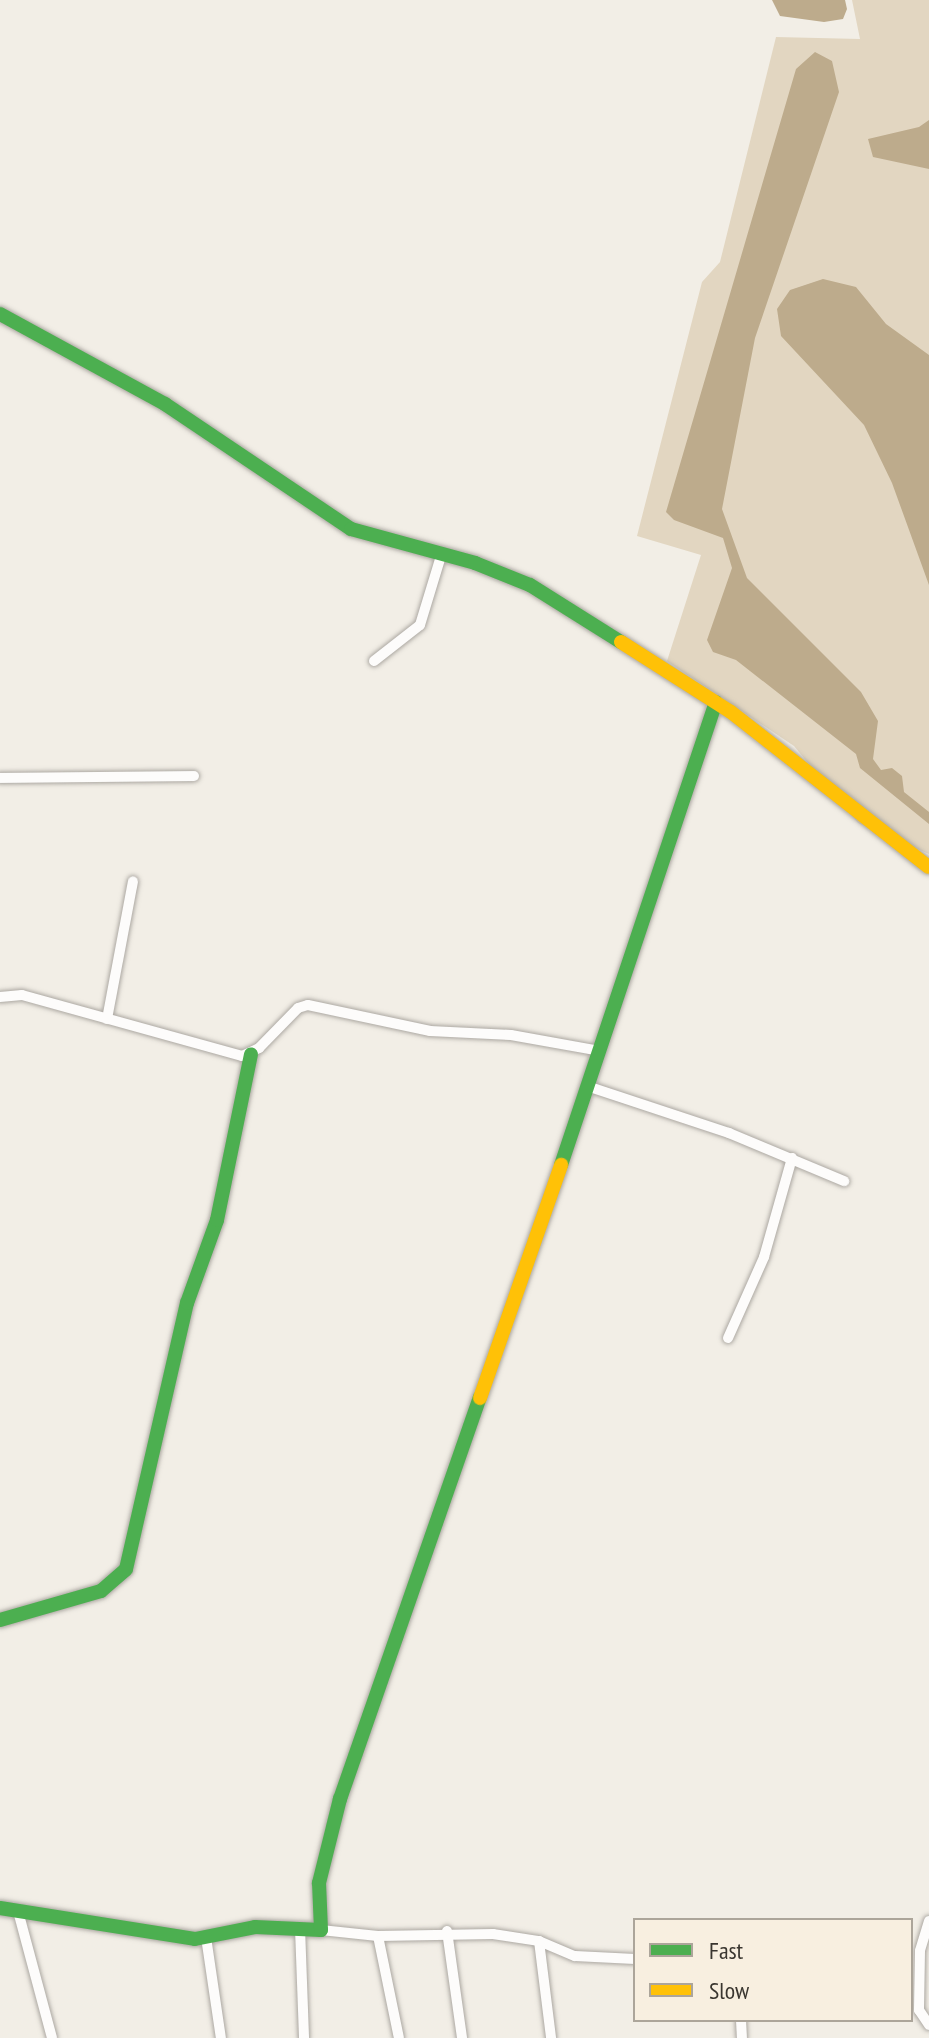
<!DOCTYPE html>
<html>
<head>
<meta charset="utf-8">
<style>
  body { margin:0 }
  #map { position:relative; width:929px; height:2038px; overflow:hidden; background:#f2eee6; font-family:"PT Sans Narrow",sans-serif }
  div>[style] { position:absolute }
  .green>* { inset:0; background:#e2d6c1 }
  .water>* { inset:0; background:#bdab8c }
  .roads { filter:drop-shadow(0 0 2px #aca8a2) drop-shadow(0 0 2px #aca8a2) }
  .street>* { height:10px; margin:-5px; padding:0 5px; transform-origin:5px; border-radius:5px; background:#fdfcfb }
  .fast>* { height:14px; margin:-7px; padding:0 7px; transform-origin:7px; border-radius:7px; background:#4caf50 }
  .slow>* { height:14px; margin:-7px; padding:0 7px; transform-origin:7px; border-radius:7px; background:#ffc107 }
  span { translate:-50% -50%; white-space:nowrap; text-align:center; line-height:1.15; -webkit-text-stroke:8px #f8efe0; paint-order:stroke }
  .legend { position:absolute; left:633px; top:1918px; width:280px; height:104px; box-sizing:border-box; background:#f8efe0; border:2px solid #aca59a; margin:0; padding:10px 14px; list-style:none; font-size:24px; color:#3a3630 }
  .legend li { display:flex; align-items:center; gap:16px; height:40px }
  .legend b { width:40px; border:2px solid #aca59a }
</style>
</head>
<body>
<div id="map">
  <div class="green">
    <div style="clip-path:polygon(852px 0,929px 0,929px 854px,858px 823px,794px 746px,667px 661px,701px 555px,637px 536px,702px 282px,720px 262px,776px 37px,860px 39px)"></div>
  </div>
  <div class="water">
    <div style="clip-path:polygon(772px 0,845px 0,847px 9px,843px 19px,824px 22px,780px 16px)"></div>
    <div style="clip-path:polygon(815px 52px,832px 61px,839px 92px,755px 338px,722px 509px,747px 578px,861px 692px,878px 721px,873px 759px,881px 770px,892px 768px,902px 776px,904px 792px,929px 812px,929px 824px,860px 768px,856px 754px,736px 660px,713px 652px,707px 640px,732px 568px,723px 538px,674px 520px,666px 512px,796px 69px)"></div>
    <div style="clip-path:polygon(929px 120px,929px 169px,873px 157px,868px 139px,919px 127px)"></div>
    <div style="clip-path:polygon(823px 279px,856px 287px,886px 324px,929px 355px,929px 585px,892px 483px,864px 425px,781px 336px,777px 309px,790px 290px)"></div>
  </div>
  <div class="roads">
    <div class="street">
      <div style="left:374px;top:661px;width:58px;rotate:-38deg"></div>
      <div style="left:420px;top:625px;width:72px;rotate:-73.1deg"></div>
      <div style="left:0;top:778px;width:194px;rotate:-0.6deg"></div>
      <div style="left:0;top:997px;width:22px;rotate:-5deg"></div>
      <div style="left:22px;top:995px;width:228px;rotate:15.5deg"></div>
      <div style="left:242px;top:1056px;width:19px;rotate:-25deg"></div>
      <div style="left:259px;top:1048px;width:56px;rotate:-45.7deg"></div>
      <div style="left:298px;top:1008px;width:10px;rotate:-17deg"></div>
      <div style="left:308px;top:1005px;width:125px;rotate:12deg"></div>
      <div style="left:430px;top:1031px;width:81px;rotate:2.8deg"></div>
      <div style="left:511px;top:1035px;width:90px;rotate:10.2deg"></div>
      <div style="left:107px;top:1019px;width:140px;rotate:-79.3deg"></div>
      <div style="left:587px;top:1086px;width:150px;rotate:18.3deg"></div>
      <div style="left:729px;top:1133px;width:125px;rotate:22.7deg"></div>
      <div style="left:728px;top:1338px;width:89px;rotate:-66deg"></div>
      <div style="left:764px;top:1257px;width:103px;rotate:-74.2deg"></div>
      <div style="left:18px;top:1911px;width:131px;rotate:75deg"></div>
      <div style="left:929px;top:1921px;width:31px;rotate:107deg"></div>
      <div style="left:920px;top:1951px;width:59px;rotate:91deg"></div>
      <div style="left:919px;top:2010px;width:18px;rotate:56deg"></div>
      <div style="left:300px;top:1928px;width:110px;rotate:87.9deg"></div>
      <div style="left:321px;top:1930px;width:57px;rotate:6deg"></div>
      <div style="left:378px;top:1936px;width:115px;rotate:-1deg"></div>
      <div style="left:493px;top:1934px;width:47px;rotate:8.7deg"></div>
      <div style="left:539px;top:1941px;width:39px;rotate:23deg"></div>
      <div style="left:575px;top:1956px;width:60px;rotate:2.9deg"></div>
      <div style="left:447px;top:1931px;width:108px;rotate:82deg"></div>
      <div style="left:378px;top:1936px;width:104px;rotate:78.4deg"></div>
      <div style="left:206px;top:1937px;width:102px;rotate:81.6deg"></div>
      <div style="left:539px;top:1941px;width:98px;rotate:82.9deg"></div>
      <div style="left:741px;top:2020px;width:18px;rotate:87deg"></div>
    </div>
    <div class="fast">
      <div style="left:0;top:314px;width:188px;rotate:28.6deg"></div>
      <div style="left:165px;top:404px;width:224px;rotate:33.9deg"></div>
      <div style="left:351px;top:529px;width:129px;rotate:15.3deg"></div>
      <div style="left:475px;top:563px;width:59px;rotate:21.8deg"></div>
      <div style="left:530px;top:585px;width:107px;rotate:32.1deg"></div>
      <div style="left:561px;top:1165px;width:488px;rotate:-71.5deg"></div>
      <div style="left:0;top:1620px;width:105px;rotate:-16deg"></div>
      <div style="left:101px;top:1591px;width:33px;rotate:-41deg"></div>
      <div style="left:126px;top:1569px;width:273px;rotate:-77.1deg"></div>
      <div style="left:187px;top:1303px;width:88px;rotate:-70.1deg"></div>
      <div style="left:217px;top:1220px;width:169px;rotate:-78.4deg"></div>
      <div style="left:0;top:1908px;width:197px;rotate:9deg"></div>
      <div style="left:195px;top:1939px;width:61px;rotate:-11.3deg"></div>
      <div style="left:255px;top:1927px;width:66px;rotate:2.6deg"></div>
      <div style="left:321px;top:1930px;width:47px;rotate:-92.4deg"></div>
      <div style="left:319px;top:1883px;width:87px;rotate:-76deg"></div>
      <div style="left:340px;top:1799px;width:425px;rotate:-70.8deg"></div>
    </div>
    <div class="slow">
      <div style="left:621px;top:642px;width:130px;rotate:32.5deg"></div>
      <div style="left:731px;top:712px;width:251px;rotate:38.1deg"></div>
      <div style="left:480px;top:1398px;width:247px;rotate:-70.8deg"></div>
    </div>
  </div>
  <ul class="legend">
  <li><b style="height:10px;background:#4caf50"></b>Fast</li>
  <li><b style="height:10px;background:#ffc107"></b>Slow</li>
  </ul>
</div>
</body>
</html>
